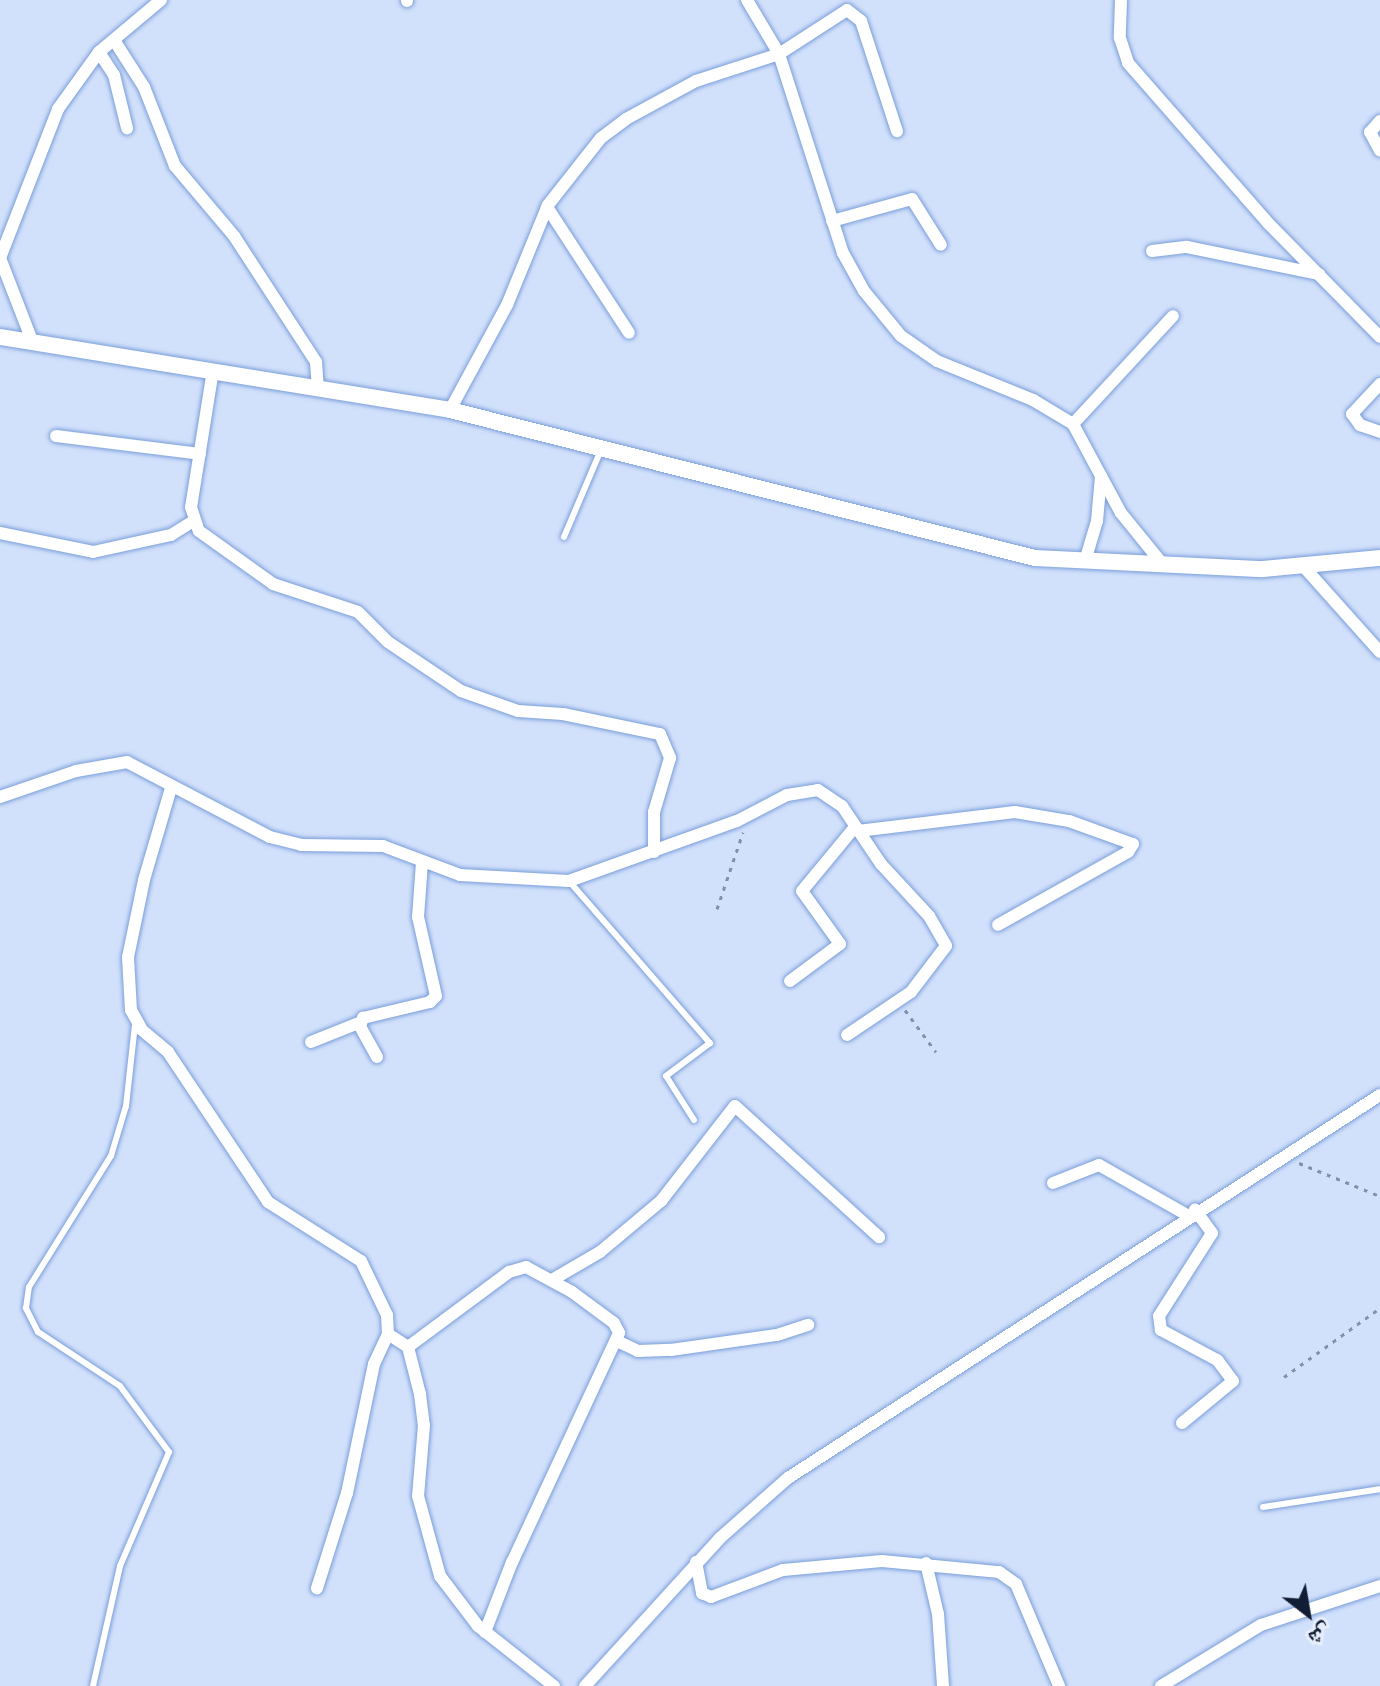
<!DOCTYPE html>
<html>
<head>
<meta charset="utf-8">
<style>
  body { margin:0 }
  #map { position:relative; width:1380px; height:1686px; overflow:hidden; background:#d2e1fb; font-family:"Work Sans","Noto Naskh Arabic",sans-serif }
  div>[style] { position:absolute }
  .path>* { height:3px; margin-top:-1.5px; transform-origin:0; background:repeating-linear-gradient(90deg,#8290a9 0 4px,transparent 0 10px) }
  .roads { filter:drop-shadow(0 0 2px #7a9eda) drop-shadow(0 0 2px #7a9eda) }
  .service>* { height:6px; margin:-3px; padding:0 3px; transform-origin:3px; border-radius:3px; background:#fff }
  .minor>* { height:12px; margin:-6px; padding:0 6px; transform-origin:6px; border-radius:6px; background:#fff }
  .tertiary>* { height:16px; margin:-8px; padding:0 8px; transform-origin:8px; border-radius:8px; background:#fff }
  span { translate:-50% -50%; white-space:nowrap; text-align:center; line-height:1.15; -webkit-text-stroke:6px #e6eefb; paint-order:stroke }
  .north { position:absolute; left:1268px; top:1574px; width:80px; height:80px; -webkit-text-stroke:6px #e6eefb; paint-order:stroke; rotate:149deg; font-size:22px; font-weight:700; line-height:32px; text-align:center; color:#101d34 }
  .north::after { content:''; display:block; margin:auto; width:28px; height:36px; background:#101d34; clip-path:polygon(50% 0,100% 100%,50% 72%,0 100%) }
</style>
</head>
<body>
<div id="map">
  <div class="path">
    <div style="left:717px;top:909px;width:81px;rotate:-71.3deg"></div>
    <div style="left:905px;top:1010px;width:52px;rotate:53.6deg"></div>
    <div style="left:1299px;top:1163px;width:87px;rotate:22.2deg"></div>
    <div style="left:1284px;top:1377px;width:118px;rotate:-35.7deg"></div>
  </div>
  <div class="roads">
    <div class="service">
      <div style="left:564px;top:537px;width:95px;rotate:-67deg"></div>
      <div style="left:569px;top:881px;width:215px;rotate:49deg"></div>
      <div style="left:710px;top:1043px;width:55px;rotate:143.1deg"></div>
      <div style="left:666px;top:1076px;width:52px;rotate:57.5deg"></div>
      <div style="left:1263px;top:1507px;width:118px;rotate:-8.7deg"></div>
      <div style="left:93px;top:1686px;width:123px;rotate:-77.3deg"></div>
      <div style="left:120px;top:1566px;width:124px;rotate:-66.7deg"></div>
      <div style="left:169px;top:1452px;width:82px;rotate:-126.6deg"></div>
      <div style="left:120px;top:1386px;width:98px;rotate:-146.6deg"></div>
      <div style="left:38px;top:1332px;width:27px;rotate:-117deg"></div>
      <div style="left:26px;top:1308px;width:21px;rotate:-82deg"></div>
      <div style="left:29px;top:1287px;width:155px;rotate:-58deg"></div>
      <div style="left:111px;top:1156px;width:52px;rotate:-73.3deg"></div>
      <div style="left:126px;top:1106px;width:81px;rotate:-83.7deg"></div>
    </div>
    <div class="minor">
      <div style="left:747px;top:0;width:63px;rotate:59.3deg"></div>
      <div style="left:779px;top:54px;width:209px;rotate:72.2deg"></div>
      <div style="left:843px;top:253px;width:43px;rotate:61.1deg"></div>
      <div style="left:864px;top:291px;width:58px;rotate:50.6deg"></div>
      <div style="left:901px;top:336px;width:44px;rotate:34.8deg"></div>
      <div style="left:937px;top:361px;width:104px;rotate:22.1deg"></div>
      <div style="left:1033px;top:400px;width:47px;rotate:31deg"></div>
      <div style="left:1073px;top:424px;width:101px;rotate:61.7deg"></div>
      <div style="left:1121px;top:513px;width:62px;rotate:50.9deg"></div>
      <div style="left:1121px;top:0;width:38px;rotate:92deg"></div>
      <div style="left:1120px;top:38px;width:26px;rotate:72deg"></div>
      <div style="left:1128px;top:63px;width:213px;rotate:48.8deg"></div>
      <div style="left:1268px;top:223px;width:160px;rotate:45.5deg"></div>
      <div style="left:407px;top:1px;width:1px;rotate:-90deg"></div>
      <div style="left:114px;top:40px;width:56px;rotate:57.4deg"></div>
      <div style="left:144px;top:87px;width:85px;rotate:68.6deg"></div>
      <div style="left:175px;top:166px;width:92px;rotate:49.9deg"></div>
      <div style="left:234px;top:236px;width:150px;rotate:56.9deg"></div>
      <div style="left:316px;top:362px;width:27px;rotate:86deg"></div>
      <div style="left:99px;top:52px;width:27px;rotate:57deg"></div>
      <div style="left:114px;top:75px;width:55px;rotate:76.2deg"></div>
      <div style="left:1380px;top:121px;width:15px;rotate:132deg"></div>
      <div style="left:1370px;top:132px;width:21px;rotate:62deg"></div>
      <div style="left:547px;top:207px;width:150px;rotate:56.9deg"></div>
      <div style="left:832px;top:221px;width:83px;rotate:-15.4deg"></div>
      <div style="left:912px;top:199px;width:54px;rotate:57.8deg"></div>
      <div style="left:1152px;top:251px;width:35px;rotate:-7deg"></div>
      <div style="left:1187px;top:247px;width:135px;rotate:11.6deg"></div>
      <div style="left:0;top:258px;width:160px;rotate:-68.7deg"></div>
      <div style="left:58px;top:109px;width:70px;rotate:-54.3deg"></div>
      <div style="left:99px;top:52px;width:81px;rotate:-40deg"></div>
      <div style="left:0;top:258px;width:91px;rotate:68.8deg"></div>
      <div style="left:213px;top:370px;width:139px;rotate:99.1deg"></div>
      <div style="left:191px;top:507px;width:25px;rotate:72deg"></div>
      <div style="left:199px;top:531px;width:91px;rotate:35.6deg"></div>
      <div style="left:273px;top:584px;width:89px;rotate:18.2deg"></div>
      <div style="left:358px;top:612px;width:42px;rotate:45deg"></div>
      <div style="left:388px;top:642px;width:88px;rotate:33.9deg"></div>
      <div style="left:461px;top:691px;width:60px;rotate:19.3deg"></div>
      <div style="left:518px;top:711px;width:45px;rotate:3.8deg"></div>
      <div style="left:563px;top:714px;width:99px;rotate:11.7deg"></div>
      <div style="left:660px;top:734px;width:26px;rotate:67deg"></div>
      <div style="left:670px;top:758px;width:56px;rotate:106.5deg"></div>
      <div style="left:654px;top:812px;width:40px;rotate:90deg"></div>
      <div style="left:1380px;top:384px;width:41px;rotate:133deg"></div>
      <div style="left:1352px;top:414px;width:14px;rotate:54deg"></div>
      <div style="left:1360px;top:425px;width:21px;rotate:19deg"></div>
      <div style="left:450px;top:410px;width:119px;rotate:-61.5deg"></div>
      <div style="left:507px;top:305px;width:108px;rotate:-67.7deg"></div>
      <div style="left:548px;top:205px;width:85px;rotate:-51.7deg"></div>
      <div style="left:601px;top:138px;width:31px;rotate:-37deg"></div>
      <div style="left:626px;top:119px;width:80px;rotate:-28.5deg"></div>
      <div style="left:696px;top:81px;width:87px;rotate:-18deg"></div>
      <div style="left:779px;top:54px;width:81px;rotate:-32.9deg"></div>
      <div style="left:847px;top:10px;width:18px;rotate:38deg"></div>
      <div style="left:861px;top:21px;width:116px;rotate:71.9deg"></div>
      <div style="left:1073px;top:424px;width:147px;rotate:-47.2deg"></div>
      <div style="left:56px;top:436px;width:145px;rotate:7.1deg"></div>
      <div style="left:0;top:533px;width:95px;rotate:11.5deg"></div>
      <div style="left:93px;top:552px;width:80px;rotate:-12.3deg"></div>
      <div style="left:171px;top:535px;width:26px;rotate:-32deg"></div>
      <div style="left:1085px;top:561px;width:42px;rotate:-73.3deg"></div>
      <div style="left:1097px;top:521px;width:45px;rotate:-84.9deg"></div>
      <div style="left:1304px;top:567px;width:114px;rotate:48.2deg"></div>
      <div style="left:171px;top:788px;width:96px;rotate:106.4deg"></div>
      <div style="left:144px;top:880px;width:79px;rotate:101.7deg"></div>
      <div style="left:128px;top:957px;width:53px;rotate:86.8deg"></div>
      <div style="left:131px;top:1010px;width:23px;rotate:61deg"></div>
      <div style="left:142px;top:1030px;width:34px;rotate:40deg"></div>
      <div style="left:168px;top:1052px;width:180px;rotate:56.3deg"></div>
      <div style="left:268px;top:1202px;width:110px;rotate:32.4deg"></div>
      <div style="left:361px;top:1261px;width:60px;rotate:64.3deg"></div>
      <div style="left:387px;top:1315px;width:19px;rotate:87deg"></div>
      <div style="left:388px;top:1334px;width:33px;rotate:115deg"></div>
      <div style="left:374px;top:1364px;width:132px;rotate:101.8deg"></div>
      <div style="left:347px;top:1493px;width:100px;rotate:107.5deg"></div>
      <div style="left:0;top:797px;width:80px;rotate:-18.9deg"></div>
      <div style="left:76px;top:771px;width:52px;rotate:-10deg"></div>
      <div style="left:127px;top:762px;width:161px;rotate:27.7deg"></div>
      <div style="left:270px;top:837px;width:32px;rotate:14deg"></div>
      <div style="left:301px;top:845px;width:82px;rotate:0.7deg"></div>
      <div style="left:383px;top:846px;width:82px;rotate:20.6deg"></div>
      <div style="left:460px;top:875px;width:109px;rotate:3.2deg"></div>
      <div style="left:569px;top:881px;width:178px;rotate:-19.7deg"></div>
      <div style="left:737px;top:821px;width:56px;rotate:-27.5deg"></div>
      <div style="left:787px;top:795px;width:31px;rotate:-9deg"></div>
      <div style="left:818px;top:790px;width:29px;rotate:34deg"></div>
      <div style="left:842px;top:806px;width:70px;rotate:56.1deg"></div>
      <div style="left:881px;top:864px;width:71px;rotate:47.3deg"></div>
      <div style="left:929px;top:916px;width:34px;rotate:60deg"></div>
      <div style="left:946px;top:946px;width:58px;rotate:127.3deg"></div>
      <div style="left:911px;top:992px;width:77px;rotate:146.1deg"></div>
      <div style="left:858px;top:831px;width:158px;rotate:-6.9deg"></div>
      <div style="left:1015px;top:812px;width:55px;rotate:9.5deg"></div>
      <div style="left:1069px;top:821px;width:68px;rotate:19.8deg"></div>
      <div style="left:1133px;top:844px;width:9px;rotate:122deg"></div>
      <div style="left:1128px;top:852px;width:149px;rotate:150.7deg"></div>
      <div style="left:790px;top:981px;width:62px;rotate:-36.5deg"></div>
      <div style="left:840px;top:944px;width:65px;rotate:-125.6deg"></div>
      <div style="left:802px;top:891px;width:83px;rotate:-50.4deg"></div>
      <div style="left:311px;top:1042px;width:54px;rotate:-21.8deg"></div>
      <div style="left:377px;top:1057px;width:35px;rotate:-119deg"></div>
      <div style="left:360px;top:1026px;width:9px;rotate:-69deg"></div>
      <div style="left:363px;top:1018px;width:69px;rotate:-13.4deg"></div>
      <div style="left:430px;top:1002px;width:8px;rotate:-45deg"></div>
      <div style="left:436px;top:996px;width:81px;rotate:-102.8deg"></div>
      <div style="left:418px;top:917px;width:54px;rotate:-85.8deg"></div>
      <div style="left:1053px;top:1183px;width:49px;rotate:-21.4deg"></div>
      <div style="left:1099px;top:1165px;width:101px;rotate:29.6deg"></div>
      <div style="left:552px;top:1280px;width:56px;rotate:-30.3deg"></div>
      <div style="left:600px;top:1252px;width:80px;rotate:-39.9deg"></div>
      <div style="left:661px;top:1201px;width:120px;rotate:-52.1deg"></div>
      <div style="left:735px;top:1106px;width:195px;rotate:42.3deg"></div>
      <div style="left:388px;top:1334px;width:24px;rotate:33deg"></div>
      <div style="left:408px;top:1347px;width:49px;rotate:75.7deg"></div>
      <div style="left:420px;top:1394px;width:31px;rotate:83deg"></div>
      <div style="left:424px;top:1425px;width:71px;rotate:94.8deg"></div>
      <div style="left:418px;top:1496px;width:83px;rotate:74.6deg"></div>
      <div style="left:440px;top:1576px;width:63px;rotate:52.8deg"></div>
      <div style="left:478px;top:1626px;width:97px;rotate:38.3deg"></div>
      <div style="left:619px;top:1342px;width:21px;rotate:25deg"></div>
      <div style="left:638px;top:1351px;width:33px;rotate:-2deg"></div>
      <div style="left:671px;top:1350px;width:107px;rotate:-8.1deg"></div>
      <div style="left:777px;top:1335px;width:33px;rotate:-18deg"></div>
      <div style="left:408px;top:1347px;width:126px;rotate:-36.6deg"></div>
      <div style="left:509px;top:1272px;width:18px;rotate:-16deg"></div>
      <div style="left:526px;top:1267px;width:52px;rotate:28.5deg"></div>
      <div style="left:572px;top:1292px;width:52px;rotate:36.4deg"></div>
      <div style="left:614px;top:1323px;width:11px;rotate:63deg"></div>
      <div style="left:619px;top:1333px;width:253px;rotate:115deg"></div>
      <div style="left:512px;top:1562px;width:75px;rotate:111.1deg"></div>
      <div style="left:1182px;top:1423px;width:66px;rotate:-39.5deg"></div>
      <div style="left:1233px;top:1381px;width:26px;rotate:-127deg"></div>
      <div style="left:1217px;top:1360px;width:64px;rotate:-151.8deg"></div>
      <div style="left:1161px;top:1330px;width:14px;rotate:-98deg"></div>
      <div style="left:1159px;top:1316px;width:98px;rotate:-57.4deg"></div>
      <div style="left:1212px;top:1233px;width:29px;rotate:-126deg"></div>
      <div style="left:696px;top:1562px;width:32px;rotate:79deg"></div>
      <div style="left:702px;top:1593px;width:10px;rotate:24deg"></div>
      <div style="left:711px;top:1597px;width:77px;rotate:-20.6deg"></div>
      <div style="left:783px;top:1570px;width:99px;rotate:-5.2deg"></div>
      <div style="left:882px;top:1561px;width:118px;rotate:5.4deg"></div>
      <div style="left:999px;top:1572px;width:21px;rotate:35deg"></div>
      <div style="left:1016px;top:1584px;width:111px;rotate:67.1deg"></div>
      <div style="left:926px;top:1563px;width:52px;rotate:76.8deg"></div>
      <div style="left:938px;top:1614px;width:72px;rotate:86deg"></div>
      <div style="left:585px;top:1686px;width:200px;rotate:-47.6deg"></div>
      <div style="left:720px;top:1538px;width:91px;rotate:-41.4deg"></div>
      <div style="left:788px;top:1478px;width:705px;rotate:-32.9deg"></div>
      <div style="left:1161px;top:1686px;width:117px;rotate:-31.4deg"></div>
      <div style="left:1261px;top:1625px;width:125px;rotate:-18.1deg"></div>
    </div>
    <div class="tertiary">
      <div style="left:0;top:337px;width:456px;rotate:9.2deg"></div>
      <div style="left:450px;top:410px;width:603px;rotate:14.2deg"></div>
      <div style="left:1035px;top:558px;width:228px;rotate:2.8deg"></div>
      <div style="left:1263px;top:569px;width:118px;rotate:-5.4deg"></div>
    </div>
  </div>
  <div class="north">ش</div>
</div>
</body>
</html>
